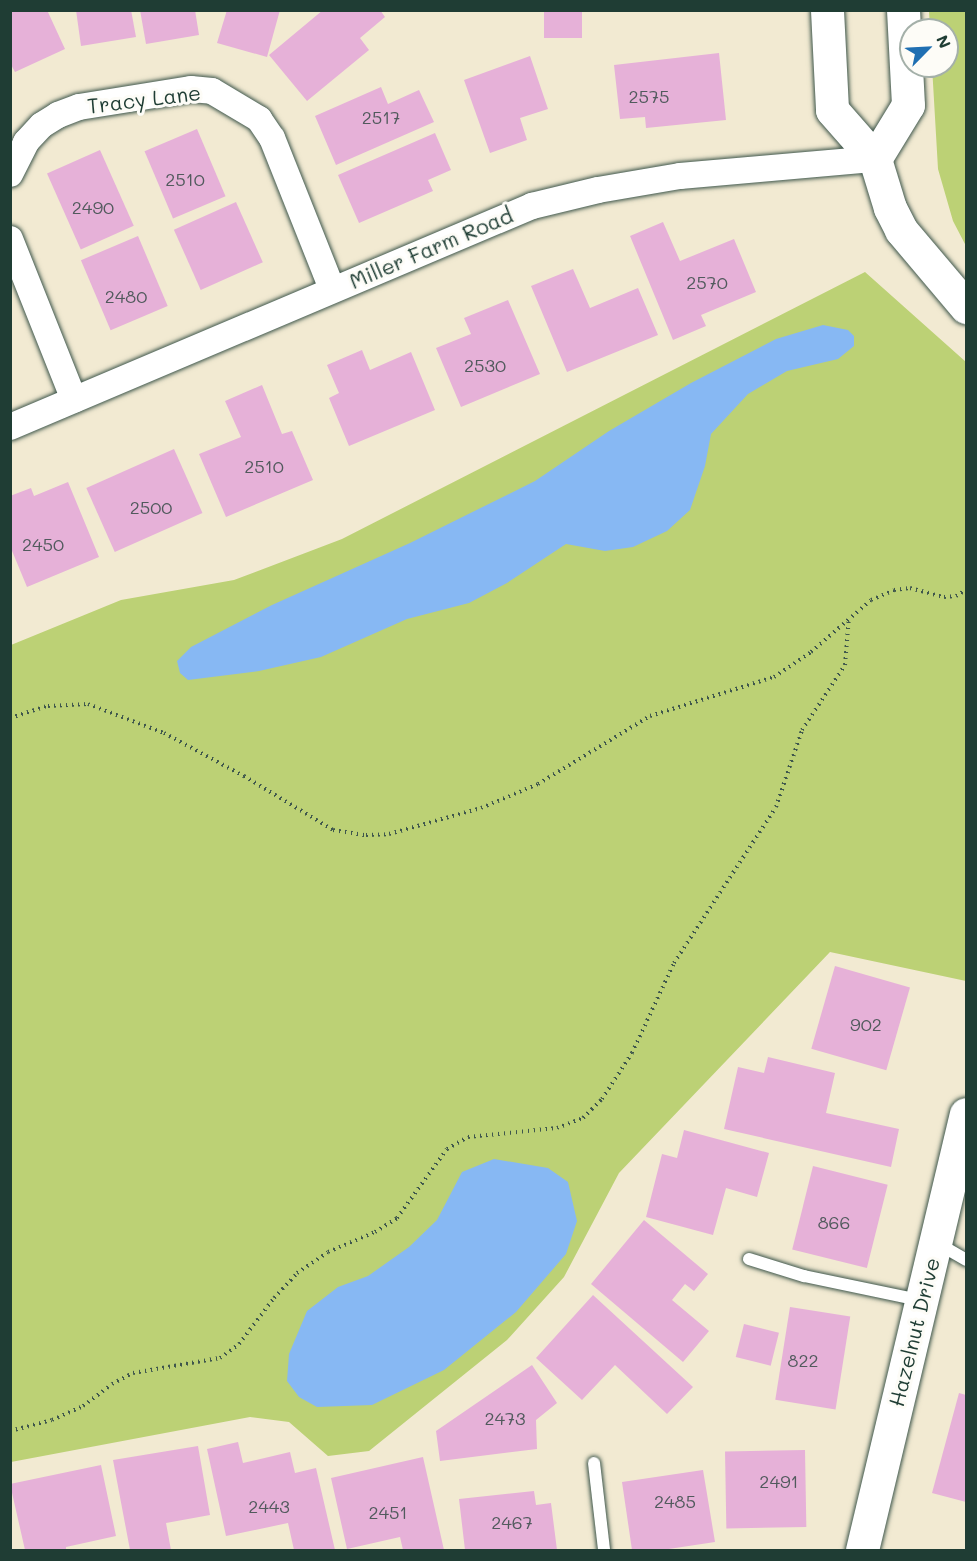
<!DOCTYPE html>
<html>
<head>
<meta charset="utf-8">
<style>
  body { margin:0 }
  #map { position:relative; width:977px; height:1561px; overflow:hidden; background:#f2ead2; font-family:Mali,sans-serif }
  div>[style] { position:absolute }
  .green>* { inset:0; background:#bcd175 }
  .water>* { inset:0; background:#87b8f3 }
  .building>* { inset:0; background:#e6b1d8; transform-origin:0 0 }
  .path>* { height:4px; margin-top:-2px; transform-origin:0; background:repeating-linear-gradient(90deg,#3f574c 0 1.5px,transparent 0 6px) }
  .roads { filter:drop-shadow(0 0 2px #3f574c) drop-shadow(0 0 2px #3f574c) }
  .lane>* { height:12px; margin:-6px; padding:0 6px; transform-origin:6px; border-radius:6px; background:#fff }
  .street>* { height:26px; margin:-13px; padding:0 13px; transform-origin:13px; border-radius:13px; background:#fff }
  .secondary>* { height:33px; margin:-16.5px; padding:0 16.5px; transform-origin:16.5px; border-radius:16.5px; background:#fff }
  span { translate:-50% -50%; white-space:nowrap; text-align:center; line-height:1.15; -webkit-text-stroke:6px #fdfcf7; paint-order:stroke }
  .number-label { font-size:18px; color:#515a5d }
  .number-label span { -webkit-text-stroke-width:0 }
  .street-label { font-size:21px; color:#1f3d34 }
  .frame { position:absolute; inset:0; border:12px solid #1f3d34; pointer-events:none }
  .north { position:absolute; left:899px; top:18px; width:60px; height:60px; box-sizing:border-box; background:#fdfcf7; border:2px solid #a4b0a9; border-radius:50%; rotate:66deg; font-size:16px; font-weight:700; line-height:24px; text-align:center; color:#1f3d34 }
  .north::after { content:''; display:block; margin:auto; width:21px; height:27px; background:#1f6fb2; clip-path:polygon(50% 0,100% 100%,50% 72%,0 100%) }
</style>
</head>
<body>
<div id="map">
  <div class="green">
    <div style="clip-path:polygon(929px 11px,966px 11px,966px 246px,953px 221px,938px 169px,932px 66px,947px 66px,947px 30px,930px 30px)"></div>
    <div style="clip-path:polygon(865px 272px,966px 362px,966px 981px,830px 952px,619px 1173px,564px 1277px,507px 1340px,369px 1451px,328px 1456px,289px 1422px,250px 1417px,11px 1462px,11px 645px,121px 600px,234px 580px,342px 539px)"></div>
  </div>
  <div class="water">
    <div style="clip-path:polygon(823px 325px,848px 330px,854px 336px,854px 346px,838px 359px,787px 371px,748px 394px,711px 434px,705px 466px,690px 510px,667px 531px,633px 547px,605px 551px,566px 544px,507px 583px,469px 603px,407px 619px,321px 657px,259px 671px,188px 680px,180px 673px,177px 661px,191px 647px,272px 605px,410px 543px,535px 481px,609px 431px,691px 383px,776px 339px)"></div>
    <div style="clip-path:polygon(494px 1159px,548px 1168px,568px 1182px,577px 1221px,566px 1254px,516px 1312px,444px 1370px,372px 1405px,317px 1407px,299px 1397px,287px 1381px,289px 1354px,307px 1311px,338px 1287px,368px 1276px,409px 1247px,437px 1220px,462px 1172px)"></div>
  </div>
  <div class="building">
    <div style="clip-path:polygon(10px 10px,47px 10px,65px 49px,15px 72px,10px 63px)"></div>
    <div style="clip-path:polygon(76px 10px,131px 10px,136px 37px,81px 46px)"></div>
    <div style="clip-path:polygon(140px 10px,195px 10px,199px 35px,146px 44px)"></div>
    <div style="clip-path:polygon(227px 10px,280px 10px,267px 57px,217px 43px)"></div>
    <div style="clip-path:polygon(323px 10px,380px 10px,385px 17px,360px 38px,369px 50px,307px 101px,269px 55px)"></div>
    <div style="left:544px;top:10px;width:38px;height:28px"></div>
    <div style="clip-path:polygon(719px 53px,726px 120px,646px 128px,645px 117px,620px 119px,614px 65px)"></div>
    <div style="clip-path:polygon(530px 56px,548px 109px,520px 118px,527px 140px,490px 153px,464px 80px)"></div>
    <div style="clip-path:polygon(381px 87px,388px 104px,419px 90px,434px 122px,336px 165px,315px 116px)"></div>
    <div style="left:197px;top:129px;width:73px;height:57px;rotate:67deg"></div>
    <div style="clip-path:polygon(435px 133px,451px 170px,428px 180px,433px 191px,359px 223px,338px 175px)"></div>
    <div style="left:100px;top:150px;width:83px;height:58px;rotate:66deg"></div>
    <div style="left:236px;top:202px;width:66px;height:68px;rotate:66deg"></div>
    <div style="clip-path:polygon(663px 222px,680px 261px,734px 239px,756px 292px,701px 315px,706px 326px,673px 340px,630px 236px)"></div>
    <div style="left:138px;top:236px;width:76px;height:62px;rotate:67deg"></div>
    <div style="clip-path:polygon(573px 269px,590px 308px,638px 288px,658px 335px,567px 372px,531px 286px)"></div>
    <div style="clip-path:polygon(508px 300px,540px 374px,461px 407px,436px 348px,471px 334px,464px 318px)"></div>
    <div style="clip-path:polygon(362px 350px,370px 370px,411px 352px,435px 410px,349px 446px,329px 398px,339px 393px,327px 365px)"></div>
    <div style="clip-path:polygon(262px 385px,282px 434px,292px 431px,313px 480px,226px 517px,199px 454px,241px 437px,225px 401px)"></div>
    <div style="left:174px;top:449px;width:70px;height:96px;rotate:66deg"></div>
    <div style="clip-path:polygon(68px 482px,99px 557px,27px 587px,10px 546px,10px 496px,31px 488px,34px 496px)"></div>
    <div style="left:835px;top:966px;width:78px;height:86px;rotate:16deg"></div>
    <div style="clip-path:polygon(768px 1057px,835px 1073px,826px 1113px,899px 1129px,891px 1167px,724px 1129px,738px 1067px,764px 1073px)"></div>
    <div style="clip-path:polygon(684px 1130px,769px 1153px,757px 1197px,726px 1188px,713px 1235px,646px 1217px,662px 1154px,677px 1158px)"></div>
    <div style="left:813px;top:1166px;width:77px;height:86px;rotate:14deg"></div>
    <div style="clip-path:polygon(644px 1220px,708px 1274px,694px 1291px,685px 1284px,672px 1300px,709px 1331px,683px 1362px,591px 1284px)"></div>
    <div style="clip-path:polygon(593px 1295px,693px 1387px,667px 1414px,615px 1365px,582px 1400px,536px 1358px)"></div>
    <div style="left:790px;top:1307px;width:61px;height:94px;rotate:9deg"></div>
    <div style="left:744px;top:1324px;width:36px;height:34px;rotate:14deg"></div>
    <div style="clip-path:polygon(532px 1365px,557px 1403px,536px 1420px,537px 1449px,440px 1461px,436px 1431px)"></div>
    <div style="clip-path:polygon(959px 1393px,966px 1395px,966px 1502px,932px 1493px)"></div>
    <div style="clip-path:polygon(238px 1442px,243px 1463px,290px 1452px,295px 1473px,316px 1468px,335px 1550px,294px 1550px,288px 1523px,226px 1536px,207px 1449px)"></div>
    <div style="clip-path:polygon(198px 1446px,210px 1515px,166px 1523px,171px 1550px,130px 1550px,113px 1460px)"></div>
    <div style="left:805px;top:1450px;width:77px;height:80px;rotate:89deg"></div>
    <div style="clip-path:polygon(423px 1457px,444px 1550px,403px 1550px,400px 1537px,347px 1549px,331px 1478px)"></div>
    <div style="clip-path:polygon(101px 1465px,116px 1536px,66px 1547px,66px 1550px,25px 1550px,10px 1484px)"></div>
    <div style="clip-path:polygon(703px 1470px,715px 1542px,662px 1550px,632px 1550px,622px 1482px)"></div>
    <div style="clip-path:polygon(534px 1491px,536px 1505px,551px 1503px,557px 1550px,465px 1550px,459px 1499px)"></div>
  </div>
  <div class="path">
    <div style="left:10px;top:718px;width:40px;rotate:-18deg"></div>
    <div style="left:48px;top:706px;width:40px;rotate:-2.9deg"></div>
    <div style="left:88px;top:704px;width:81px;rotate:20.9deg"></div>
    <div style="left:164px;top:733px;width:91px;rotate:28.3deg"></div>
    <div style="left:244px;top:776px;width:104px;rotate:31.2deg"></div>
    <div style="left:333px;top:830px;width:33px;rotate:9deg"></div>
    <div style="left:366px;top:835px;width:23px;rotate:-2deg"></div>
    <div style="left:389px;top:834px;width:96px;rotate:-15.8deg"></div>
    <div style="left:481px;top:808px;width:62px;rotate:-22.8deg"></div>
    <div style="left:538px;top:784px;width:131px;rotate:-31.3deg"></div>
    <div style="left:650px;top:716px;width:130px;rotate:-17.5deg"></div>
    <div style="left:774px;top:677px;width:45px;rotate:-34deg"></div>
    <div style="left:811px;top:652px;width:79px;rotate:-40.9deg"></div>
    <div style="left:871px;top:600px;width:25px;rotate:-23deg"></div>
    <div style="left:894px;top:590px;width:16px;rotate:-7deg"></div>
    <div style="left:910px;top:588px;width:35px;rotate:15deg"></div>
    <div style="left:944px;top:597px;width:12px;rotate:-5deg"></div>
    <div style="left:956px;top:596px;width:12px;rotate:-31deg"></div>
    <div style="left:10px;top:1431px;width:43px;rotate:-14.7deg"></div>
    <div style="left:52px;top:1420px;width:34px;rotate:-24deg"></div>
    <div style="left:83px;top:1406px;width:36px;rotate:-37deg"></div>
    <div style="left:112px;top:1384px;width:24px;rotate:-28deg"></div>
    <div style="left:133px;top:1373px;width:88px;rotate:-9.8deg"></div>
    <div style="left:220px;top:1358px;width:24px;rotate:-36deg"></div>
    <div style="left:239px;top:1344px;width:58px;rotate:-52.7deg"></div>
    <div style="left:274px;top:1298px;width:34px;rotate:-47deg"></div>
    <div style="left:297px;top:1273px;width:37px;rotate:-34deg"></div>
    <div style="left:328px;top:1252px;width:51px;rotate:-23.1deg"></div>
    <div style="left:375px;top:1232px;width:26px;rotate:-32deg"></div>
    <div style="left:397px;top:1218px;width:85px;rotate:-54.1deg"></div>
    <div style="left:447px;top:1149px;width:24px;rotate:-30deg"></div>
    <div style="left:468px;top:1137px;width:89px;rotate:-5.8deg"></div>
    <div style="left:557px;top:1128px;width:28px;rotate:-21deg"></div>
    <div style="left:583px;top:1118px;width:27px;rotate:-45deg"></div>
    <div style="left:602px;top:1099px;width:55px;rotate:-56.9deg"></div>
    <div style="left:632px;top:1053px;width:99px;rotate:-65deg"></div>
    <div style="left:674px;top:963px;width:186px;rotate:-56.8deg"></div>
    <div style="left:776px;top:807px;width:81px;rotate:-71.3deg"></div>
    <div style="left:802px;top:730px;width:78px;rotate:-56.5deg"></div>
    <div style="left:845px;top:665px;width:48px;rotate:-85.2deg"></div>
  </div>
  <div class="roads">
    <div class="lane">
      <div style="left:937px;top:1243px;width:34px;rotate:30deg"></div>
      <div style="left:749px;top:1259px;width:58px;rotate:17.2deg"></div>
      <div style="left:804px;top:1276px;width:117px;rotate:11.8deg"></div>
      <div style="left:594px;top:1463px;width:88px;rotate:83.4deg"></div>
    </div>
    <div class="street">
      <div style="left:10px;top:174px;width:36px;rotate:-63deg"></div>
      <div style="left:26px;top:142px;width:23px;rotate:-47deg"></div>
      <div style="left:42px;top:125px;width:19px;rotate:-32deg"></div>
      <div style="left:58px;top:115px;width:22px;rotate:-21deg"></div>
      <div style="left:79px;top:107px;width:113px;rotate:-9.1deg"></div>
      <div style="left:191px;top:89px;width:21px;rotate:5deg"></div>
      <div style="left:212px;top:91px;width:55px;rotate:30.8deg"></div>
      <div style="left:259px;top:119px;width:23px;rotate:56deg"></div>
      <div style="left:272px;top:138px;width:162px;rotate:68.3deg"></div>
      <div style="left:10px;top:239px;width:173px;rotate:68.3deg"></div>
      <div style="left:10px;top:427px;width:567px;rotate:-22.95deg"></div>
      <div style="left:532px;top:206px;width:68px;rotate:-13.6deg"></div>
      <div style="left:598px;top:190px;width:83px;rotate:-9.7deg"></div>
      <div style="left:680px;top:176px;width:196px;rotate:-5deg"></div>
    </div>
    <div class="secondary">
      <div style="left:827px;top:10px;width:100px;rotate:87.1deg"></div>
      <div style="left:832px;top:110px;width:65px;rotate:48.7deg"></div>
      <div style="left:875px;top:159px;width:51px;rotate:73deg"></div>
      <div style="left:890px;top:208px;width:25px;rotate:63deg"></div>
      <div style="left:901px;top:230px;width:101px;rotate:49.8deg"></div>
      <div style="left:875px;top:159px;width:63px;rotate:-58.6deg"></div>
      <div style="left:908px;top:105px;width:95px;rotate:-93deg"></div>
      <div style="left:862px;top:1550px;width:448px;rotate:-76.6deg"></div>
    </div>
  </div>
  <div class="number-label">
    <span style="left:649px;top:96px">2575</span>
    <span style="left:381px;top:117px">2517</span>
    <span style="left:185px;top:179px">2510</span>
    <span style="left:93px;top:207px">2490</span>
    <span style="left:707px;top:282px">2570</span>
    <span style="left:126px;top:296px">2480</span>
    <span style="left:485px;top:365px">2530</span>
    <span style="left:264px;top:466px">2510</span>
    <span style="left:151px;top:507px">2500</span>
    <span style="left:43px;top:544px">2450</span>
    <span style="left:866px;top:1024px">902</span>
    <span style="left:834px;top:1222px">866</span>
    <span style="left:803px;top:1360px">822</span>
    <span style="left:505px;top:1418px">2473</span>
    <span style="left:779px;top:1481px">2491</span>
    <span style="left:675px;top:1501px">2485</span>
    <span style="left:269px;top:1506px">2443</span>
    <span style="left:388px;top:1512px">2451</span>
    <span style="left:512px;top:1522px">2467</span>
  </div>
  <div class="street-label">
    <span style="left:144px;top:99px;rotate:-7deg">Tracy Lane</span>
    <span style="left:431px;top:248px;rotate:-23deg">Miller Farm Road</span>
    <span style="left:914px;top:1332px;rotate:-76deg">Hazelnut Drive</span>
  </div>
  <div class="frame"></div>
  <div class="north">N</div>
</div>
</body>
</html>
